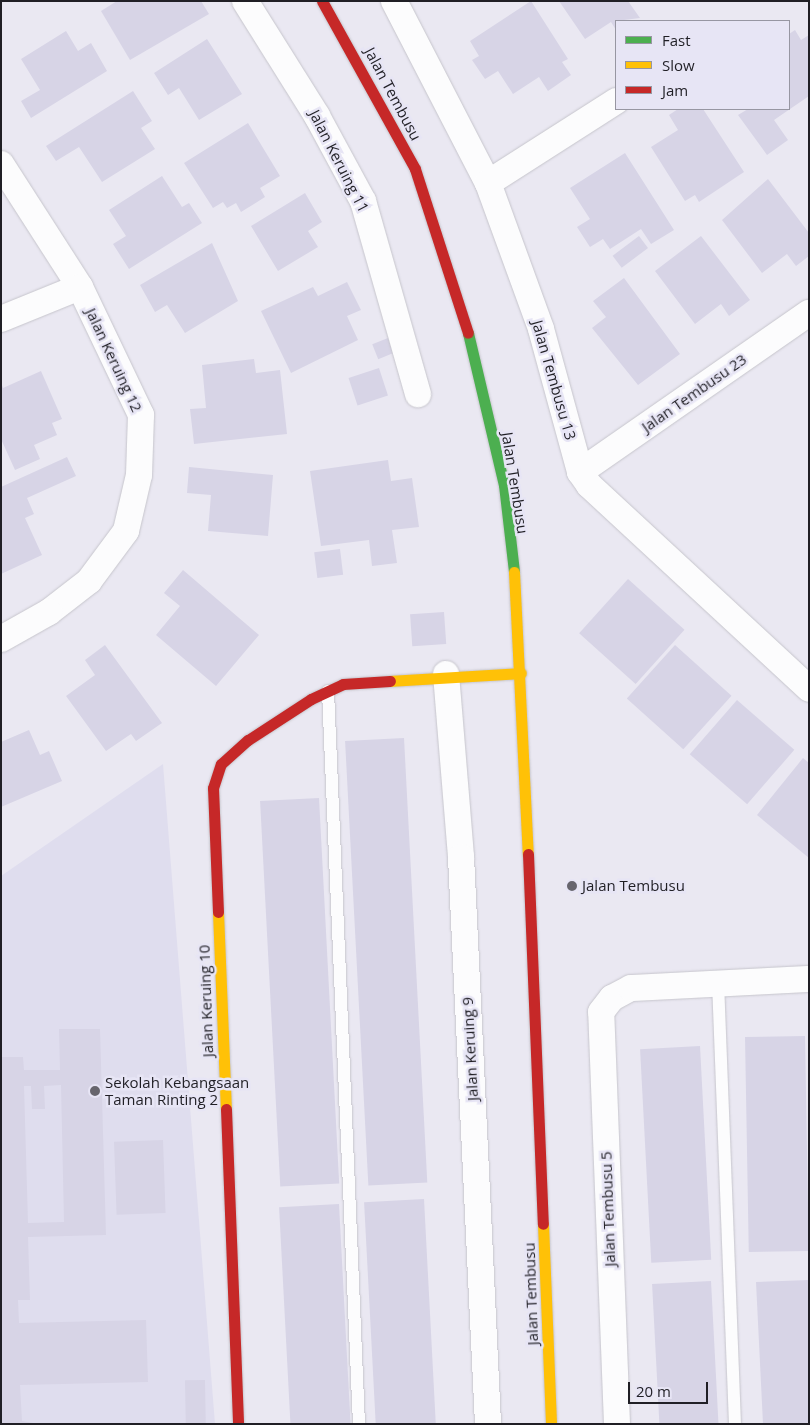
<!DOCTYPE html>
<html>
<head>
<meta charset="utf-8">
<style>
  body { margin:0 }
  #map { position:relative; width:810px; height:1425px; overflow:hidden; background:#eae8f2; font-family:"Open Sans",sans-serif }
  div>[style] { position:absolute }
  .built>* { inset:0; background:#dfddee }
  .building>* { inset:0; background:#d7d4e6; transform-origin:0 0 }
  .roads { filter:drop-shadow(0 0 1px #c6c5cc) drop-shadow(0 0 1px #c6c5cc) }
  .lane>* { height:12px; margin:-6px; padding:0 6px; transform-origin:6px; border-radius:6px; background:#fcfcfd }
  .street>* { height:26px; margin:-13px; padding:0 13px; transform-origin:13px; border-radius:13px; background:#fcfcfd }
  .fast>* { height:11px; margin:-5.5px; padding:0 5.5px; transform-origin:5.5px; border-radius:5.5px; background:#4caf50 }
  .slow>* { height:11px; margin:-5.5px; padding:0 5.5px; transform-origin:5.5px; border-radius:5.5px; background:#ffc107 }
  .jam>* { height:11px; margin:-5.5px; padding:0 5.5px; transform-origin:5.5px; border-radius:5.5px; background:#c62828 }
  .dots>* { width:14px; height:14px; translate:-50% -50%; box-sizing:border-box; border:2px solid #e7e5f5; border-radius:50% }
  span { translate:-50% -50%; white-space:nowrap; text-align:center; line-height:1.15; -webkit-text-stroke:5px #e7e5f5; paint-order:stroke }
  .street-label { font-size:15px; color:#201f25 }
  .poi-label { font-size:15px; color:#201f25 }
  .left { translate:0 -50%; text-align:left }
  .frame { position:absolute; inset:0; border:2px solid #201f25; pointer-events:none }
  .legend { position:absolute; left:615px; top:20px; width:175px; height:90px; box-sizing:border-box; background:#e7e5f5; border:1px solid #9796a2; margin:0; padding:6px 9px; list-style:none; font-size:15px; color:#201f25 }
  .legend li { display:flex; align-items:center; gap:10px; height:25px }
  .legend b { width:25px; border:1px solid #9796a2 }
  .scale { position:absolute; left:628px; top:1382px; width:80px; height:22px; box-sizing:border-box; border:2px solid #201f25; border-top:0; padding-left:6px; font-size:15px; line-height:18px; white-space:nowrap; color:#201f25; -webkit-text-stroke:4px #e7e5f5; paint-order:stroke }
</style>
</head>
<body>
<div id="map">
  <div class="built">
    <div style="clip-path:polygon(163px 764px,215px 1424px,1px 1424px,1px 876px)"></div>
  </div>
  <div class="building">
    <div style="clip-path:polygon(117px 1px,201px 1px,209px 14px,130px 60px,101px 11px)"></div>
    <div style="clip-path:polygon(531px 1px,568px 59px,562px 62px,571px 75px,548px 91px,539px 77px,513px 94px,498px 71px,485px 79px,472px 60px,479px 56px,470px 41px)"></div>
    <div style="clip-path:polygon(559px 1px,628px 1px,640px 18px,616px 21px,616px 30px,611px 22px,585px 39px)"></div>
    <div style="clip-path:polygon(795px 30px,801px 40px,809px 35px,809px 96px,774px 120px,788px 140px,767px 155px,738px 115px,748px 109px,789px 109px,789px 34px)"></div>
    <div style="clip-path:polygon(66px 31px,78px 51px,91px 43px,107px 71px,31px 118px,21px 101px,40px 90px,21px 59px)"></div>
    <div style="clip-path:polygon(207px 39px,242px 94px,199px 120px,179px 88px,168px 95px,154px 73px)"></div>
    <div style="clip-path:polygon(133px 91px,152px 121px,141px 128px,155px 149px,102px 182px,79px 147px,56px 161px,46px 146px)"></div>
    <div style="clip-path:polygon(678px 109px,703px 109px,744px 172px,699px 202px,695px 195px,685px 201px,651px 147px,678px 130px,669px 115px)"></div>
    <div style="clip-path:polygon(248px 123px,280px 176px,260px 188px,265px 197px,241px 212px,236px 203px,227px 208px,223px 202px,213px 208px,184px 163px)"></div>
    <div style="clip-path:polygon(625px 153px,674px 230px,651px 244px,641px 229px,610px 249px,603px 239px,590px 247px,577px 227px,590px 219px,570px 188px)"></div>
    <div style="clip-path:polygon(162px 176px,182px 207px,189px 203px,202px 223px,129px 269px,113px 244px,126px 236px,109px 210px)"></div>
    <div style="clip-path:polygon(768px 179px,809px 233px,809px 256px,796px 266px,787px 254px,762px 273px,722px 220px)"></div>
    <div style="clip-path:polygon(305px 193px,322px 222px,308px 231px,318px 247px,278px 271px,251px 226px)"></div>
    <div style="left:639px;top:236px;width:15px;height:33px;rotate:53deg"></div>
    <div style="clip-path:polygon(701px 236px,750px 300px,729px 316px,721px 304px,695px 324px,655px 271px)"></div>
    <div style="clip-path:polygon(212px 243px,238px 301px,185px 333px,167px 305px,155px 312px,140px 285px)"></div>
    <div style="clip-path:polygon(624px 278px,680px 354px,638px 385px,592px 328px,606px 317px,593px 301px)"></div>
    <div style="clip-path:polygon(347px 282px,361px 310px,347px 316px,358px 340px,291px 373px,261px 311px,313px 287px,318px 296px)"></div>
    <div style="left:388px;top:338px;width:16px;height:17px;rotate:68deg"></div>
    <div style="clip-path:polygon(254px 359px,256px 373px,280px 370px,287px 434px,194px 444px,190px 409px,206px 408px,202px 365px)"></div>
    <div style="left:379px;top:368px;width:29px;height:32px;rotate:72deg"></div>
    <div style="clip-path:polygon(41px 371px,62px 419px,52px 423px,57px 435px,34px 445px,40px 459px,15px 470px,1px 439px,1px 383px,3px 388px)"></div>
    <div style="clip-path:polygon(67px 457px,76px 476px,27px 498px,34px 514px,25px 518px,42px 555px,1px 574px,1px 487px)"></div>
    <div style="clip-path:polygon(388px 460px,391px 481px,412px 478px,419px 527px,392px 530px,397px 563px,372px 566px,369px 540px,321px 546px,310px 471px)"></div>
    <div style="clip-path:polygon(189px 467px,273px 475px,268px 536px,208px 531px,211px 495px,187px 493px)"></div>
    <div style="left:340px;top:549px;width:26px;height:26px;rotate:83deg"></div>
    <div style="clip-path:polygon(183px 570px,259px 635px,216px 686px,156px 635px,180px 606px,164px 593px)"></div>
    <div style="left:628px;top:579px;width:76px;height:73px;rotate:42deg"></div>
    <div style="left:444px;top:612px;width:32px;height:34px;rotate:86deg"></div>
    <div style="clip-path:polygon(105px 645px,162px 723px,136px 741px,131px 734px,106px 751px,66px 696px,95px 675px,85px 660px)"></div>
    <div style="left:675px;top:645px;width:76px;height:72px;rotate:42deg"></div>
    <div style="left:737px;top:700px;width:76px;height:72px;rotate:41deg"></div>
    <div style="clip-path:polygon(29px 730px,40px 755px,49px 751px,62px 781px,1px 807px,1px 742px)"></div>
    <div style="left:404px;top:738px;width:445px;height:59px;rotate:87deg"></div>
    <div style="clip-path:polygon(803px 758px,809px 763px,809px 858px,757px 815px)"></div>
    <div style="left:319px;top:798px;width:386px;height:59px;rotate:87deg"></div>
    <div style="clip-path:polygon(evenodd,59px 1029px,100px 1029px,106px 1235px,28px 1237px,30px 1300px,18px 1300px,19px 1323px,146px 1320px,148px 1382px,20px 1385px,22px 1421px,39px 1424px,1px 1424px,1px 1057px,23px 1057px,24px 1070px,60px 1070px,59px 1029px,61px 1085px,64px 1222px,28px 1223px,24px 1086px,31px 1086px,32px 1109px,45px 1109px,44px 1086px,61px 1085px)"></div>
    <div style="left:805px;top:1036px;width:215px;height:60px;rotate:89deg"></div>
    <div style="left:700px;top:1046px;width:214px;height:60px;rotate:87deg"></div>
    <div style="left:163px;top:1140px;width:73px;height:49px;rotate:88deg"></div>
    <div style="left:424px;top:1199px;width:225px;height:60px;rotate:87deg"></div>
    <div style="left:339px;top:1204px;width:220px;height:60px;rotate:87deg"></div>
    <div style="clip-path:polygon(809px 1280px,809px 1424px,763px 1424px,756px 1282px)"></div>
    <div style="left:711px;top:1281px;width:143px;height:59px;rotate:87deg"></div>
    <div style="left:205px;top:1380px;width:44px;height:20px;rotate:89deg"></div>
  </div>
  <div class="roads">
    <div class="lane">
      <div style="left:328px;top:691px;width:734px;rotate:87.58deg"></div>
      <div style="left:718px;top:982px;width:442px;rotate:87.8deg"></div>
    </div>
    <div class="street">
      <div style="left:245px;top:1px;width:136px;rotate:57.9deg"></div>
      <div style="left:317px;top:116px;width:97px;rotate:61.6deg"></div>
      <div style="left:363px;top:201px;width:201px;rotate:74.1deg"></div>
      <div style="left:394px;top:1px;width:205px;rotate:62.7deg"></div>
      <div style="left:488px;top:183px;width:155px;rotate:70deg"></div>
      <div style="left:541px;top:329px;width:148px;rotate:74.7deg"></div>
      <div style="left:580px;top:472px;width:16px;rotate:55deg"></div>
      <div style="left:589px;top:485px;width:300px;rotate:42.8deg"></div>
      <div style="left:1px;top:164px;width:146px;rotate:57.3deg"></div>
      <div style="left:80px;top:287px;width:142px;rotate:64.5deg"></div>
      <div style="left:141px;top:415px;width:60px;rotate:91.9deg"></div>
      <div style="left:139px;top:475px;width:57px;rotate:103.1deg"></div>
      <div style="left:126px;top:531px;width:62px;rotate:126.5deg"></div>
      <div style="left:89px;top:581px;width:51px;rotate:142.2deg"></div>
      <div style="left:49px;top:612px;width:55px;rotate:150.6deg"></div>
      <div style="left:488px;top:183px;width:152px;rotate:-32.6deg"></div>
      <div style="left:1px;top:319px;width:85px;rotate:-22.1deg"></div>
      <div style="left:580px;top:472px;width:279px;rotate:-34.8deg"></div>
      <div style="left:446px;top:674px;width:184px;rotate:85.3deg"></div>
      <div style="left:461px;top:857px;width:568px;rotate:87.27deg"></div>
      <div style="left:617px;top:1424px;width:412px;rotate:-92.2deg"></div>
      <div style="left:601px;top:1012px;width:18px;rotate:-52deg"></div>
      <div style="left:612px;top:998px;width:21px;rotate:-28deg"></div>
      <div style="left:631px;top:988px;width:178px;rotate:-2.9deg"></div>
    </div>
    <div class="fast">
      <div style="left:468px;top:333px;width:156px;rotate:76.7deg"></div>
      <div style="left:504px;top:485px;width:88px;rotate:83.4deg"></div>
    </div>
    <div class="slow">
      <div style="left:514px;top:572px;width:282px;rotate:87.2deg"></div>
      <div style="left:390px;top:681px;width:131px;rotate:-3.5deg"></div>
      <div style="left:218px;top:912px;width:197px;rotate:87.7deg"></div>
      <div style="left:543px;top:1224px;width:200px;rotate:87.7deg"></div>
    </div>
    <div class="jam">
      <div style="left:322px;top:1px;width:192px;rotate:61deg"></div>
      <div style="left:415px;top:169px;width:172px;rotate:72.1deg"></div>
      <div style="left:528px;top:854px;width:370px;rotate:87.7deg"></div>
      <div style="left:218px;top:912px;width:124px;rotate:-92.3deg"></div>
      <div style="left:213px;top:788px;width:25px;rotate:-72deg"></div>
      <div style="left:221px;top:764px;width:36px;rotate:-42deg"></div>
      <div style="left:248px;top:740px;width:75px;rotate:-33.1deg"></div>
      <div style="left:311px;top:699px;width:35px;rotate:-25deg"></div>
      <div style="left:343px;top:684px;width:47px;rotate:-3.7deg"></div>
      <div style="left:226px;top:1109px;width:315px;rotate:87.8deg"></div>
    </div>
  </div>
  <div class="dots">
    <div style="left:572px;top:886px;background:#67656d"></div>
    <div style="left:95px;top:1091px;background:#67656d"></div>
  </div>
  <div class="street-label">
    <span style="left:393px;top:94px;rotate:62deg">Jalan Tembusu</span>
    <span style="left:339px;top:161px;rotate:63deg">Jalan Keruing 11</span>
    <span style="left:114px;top:360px;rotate:65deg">Jalan Keruing 12</span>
    <span style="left:554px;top:380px;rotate:74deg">Jalan Tembusu 13</span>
    <span style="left:694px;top:393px;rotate:-35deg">Jalan Tembusu 23</span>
    <span style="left:515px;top:483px;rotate:81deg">Jalan Tembusu</span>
    <span style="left:206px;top:1001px;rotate:-92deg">Jalan Keruing 10</span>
    <span style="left:470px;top:1049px;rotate:-93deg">Jalan Keruing 9</span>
    <span style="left:608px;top:1209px;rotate:-92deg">Jalan Tembusu 5</span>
    <span style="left:531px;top:1294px;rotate:-92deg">Jalan Tembusu</span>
  </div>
  <div class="poi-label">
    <span class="left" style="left:582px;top:886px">Jalan Tembusu</span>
    <span class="left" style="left:105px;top:1091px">Sekolah Kebangsaan<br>Taman Rinting 2</span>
  </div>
  <div class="frame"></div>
  <ul class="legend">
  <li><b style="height:6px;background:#4caf50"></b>Fast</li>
  <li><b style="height:6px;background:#ffc107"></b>Slow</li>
  <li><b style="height:6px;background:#c62828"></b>Jam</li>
  </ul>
  <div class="scale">20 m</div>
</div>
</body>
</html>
